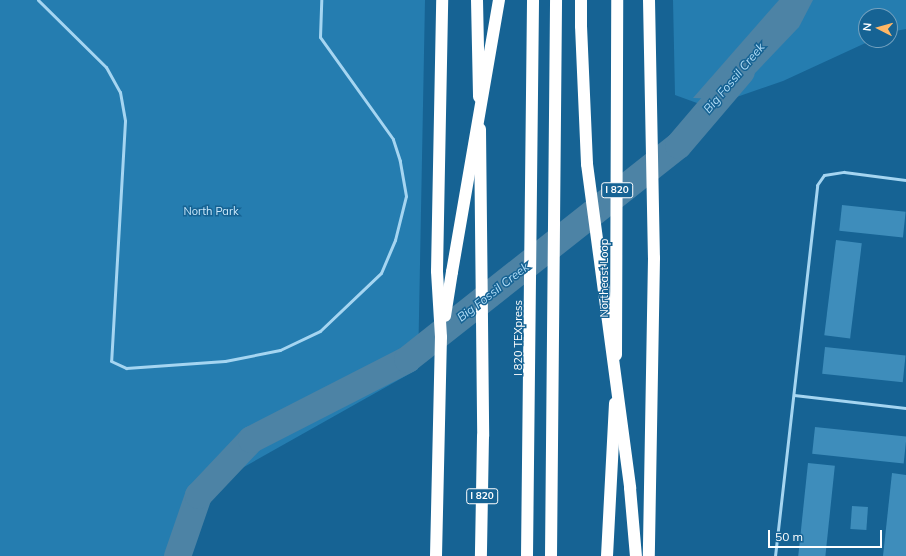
<!DOCTYPE html>
<html>
<head>
<meta charset="utf-8">
<style>
  body { margin:0 }
  #map { position:relative; width:906px; height:556px; overflow:hidden; background:#166394; font-family:Mulish,sans-serif }
  div>[style] { position:absolute }
  .green>* { inset:0; background:#257db0 }
  .water>* { inset:0; background:#4d83a5 }
  .river>* { height:27px; margin:-13.5px; padding:0 13.5px; transform-origin:13.5px; border-radius:13.5px; background:#4d83a5 }
  .building>* { inset:0; background:#3e8dbb; transform-origin:0 0 }
  .service>* { height:3px; margin:-1.5px; padding:0 1.5px; transform-origin:1.5px; border-radius:1.5px; background:#a5d5f1 }
  .motorway>* { height:12px; margin:-6px; padding:0 6px; transform-origin:6px; border-radius:6px; background:#fff }
  .motorway-bridge>* { height:12px; margin:-6px; padding:0 6px; transform-origin:6px; border-radius:6px; background:#fff }
  span { translate:-50% -50%; white-space:nowrap; text-align:center; line-height:1.15; -webkit-text-stroke:3px #166394; paint-order:stroke }
  .shield-label span { padding:1px 3px; background:#166394; border:1px solid; border-radius:3px; -webkit-text-stroke-width:0 }
  .shield-label { font-size:10px; color:#fff; font-weight:700 }
  .park-label { font-size:11px; color:#cceafc }
  .street-label { font-size:11px; color:#fff }
  .water-label { font-size:12px; color:#b2def8; font-style:italic }
  .north { position:absolute; left:858px; top:8px; width:40px; height:40px; box-sizing:border-box; background:#166394; border:1px solid #73a1bf; border-radius:50%; rotate:276deg; font-size:11px; font-weight:700; line-height:16px; text-align:center; color:#fff }
  .north::after { content:''; display:block; margin:auto; width:14px; height:18px; background:#ffb765; clip-path:polygon(50% 0,100% 100%,50% 72%,0 100%) }
  .scale { position:absolute; left:768px; top:530px; width:114px; height:18px; box-sizing:border-box; border:2px solid #fff; border-top:0; padding-left:5px; font-size:12px; line-height:14px; white-space:nowrap; color:#fff; -webkit-text-stroke:3px #166394; paint-order:stroke }
</style>
</head>
<body>
<div id="map">
  <div class="green">
    <div style="clip-path:polygon(0 0,425px 0,418px 369px,196px 494px,184px 556px,0 556px)"></div>
    <div style="clip-path:polygon(673px 0,906px 0,906px 29px,890px 32px,890px 16px,866px 16px,866px 40px,872px 40px,783px 81px,708px 107px,675px 95px)"></div>
  </div>
  <div class="water">
    <div style="clip-path:polygon(779px 0,813px 0,799px 27px,736px 93px,723px 99px,693px 98px)"></div>
  </div>
  <div class="river">
    <div style="left:177px;top:556px;width:65px;rotate:-71deg"></div>
    <div style="left:198px;top:495px;width:77px;rotate:-46.6deg"></div>
    <div style="left:251px;top:439px;width:175px;rotate:-27.1deg"></div>
    <div style="left:407px;top:359px;width:345px;rotate:-38.3deg"></div>
    <div style="left:678px;top:145px;width:97px;rotate:-49.6deg"></div>
  </div>
  <div class="building">
    <div style="left:842px;top:205px;width:64px;height:26px;rotate:6deg"></div>
    <div style="left:836px;top:240px;width:26px;height:96px;rotate:7deg"></div>
    <div style="left:825px;top:347px;width:81px;height:27px;rotate:6deg"></div>
    <div style="left:815px;top:427px;width:92px;height:27px;rotate:6deg"></div>
    <div style="left:808px;top:463px;width:27px;height:94px;rotate:6deg"></div>
    <div style="clip-path:polygon(892px 473px,906px 475px,906px 556px,883px 556px)"></div>
    <div style="left:852px;top:506px;width:16px;height:23px;rotate:4deg"></div>
  </div>
  <div class="service">
    <div style="left:38px;top:0;width:95px;rotate:44.6deg"></div>
    <div style="left:106px;top:67px;width:29px;rotate:61deg"></div>
    <div style="left:120px;top:92px;width:29px;rotate:80deg"></div>
    <div style="left:125px;top:121px;width:240px;rotate:93.3deg"></div>
    <div style="left:111px;top:361px;width:17px;rotate:25deg"></div>
    <div style="left:126px;top:368px;width:99px;rotate:-4deg"></div>
    <div style="left:225px;top:361px;width:56px;rotate:-11.3deg"></div>
    <div style="left:280px;top:350px;width:44px;rotate:-25.4deg"></div>
    <div style="left:320px;top:331px;width:84px;rotate:-43.6deg"></div>
    <div style="left:381px;top:273px;width:36px;rotate:-67deg"></div>
    <div style="left:395px;top:240px;width:45px;rotate:-76deg"></div>
    <div style="left:406px;top:196px;width:36px;rotate:-100deg"></div>
    <div style="left:400px;top:161px;width:23px;rotate:-108deg"></div>
    <div style="left:393px;top:139px;width:125px;rotate:-125.6deg"></div>
    <div style="left:320px;top:37px;width:37px;rotate:-88deg"></div>
    <div style="left:794px;top:395px;width:113px;rotate:6.6deg"></div>
    <div style="left:775px;top:556px;width:373px;rotate:-83.5deg"></div>
    <div style="left:817px;top:185px;width:12px;rotate:-55deg"></div>
    <div style="left:824px;top:175px;width:20px;rotate:-9deg"></div>
    <div style="left:844px;top:172px;width:63px;rotate:7.4deg"></div>
  </div>
  <div class="motorway">
    <div style="left:477px;top:0;width:97px;rotate:88.8deg"></div>
    <div style="left:649px;top:0;width:258px;rotate:88.9deg"></div>
    <div style="left:654px;top:258px;width:298px;rotate:91deg"></div>
    <div style="left:581px;top:26px;width:26px;rotate:-90deg"></div>
    <div style="left:480px;top:129px;width:307px;rotate:89.4deg"></div>
    <div style="left:483px;top:436px;width:120px;rotate:91deg"></div>
    <div style="left:445px;top:316px;width:45px;rotate:-81deg"></div>
    <div style="left:616px;top:355px;width:355px;rotate:-89.8deg"></div>
    <div style="left:436px;top:556px;width:219px;rotate:-88.7deg"></div>
    <div style="left:441px;top:337px;width:66px;rotate:-93.5deg"></div>
    <div style="left:437px;top:271px;width:271px;rotate:-88.9deg"></div>
    <div style="left:527px;top:556px;width:556px;rotate:-89.38deg"></div>
    <div style="left:551px;top:556px;width:556px;rotate:-89.48deg"></div>
    <div style="left:607px;top:556px;width:153px;rotate:-87deg"></div>
  </div>
  <div class="motorway-bridge">
    <div style="left:581px;top:26px;width:138px;rotate:87.5deg"></div>
    <div style="left:587px;top:164px;width:327px;rotate:82.4deg"></div>
    <div style="left:630px;top:488px;width:68px;rotate:85deg"></div>
    <div style="left:452px;top:272px;width:276px;rotate:-80.2deg"></div>
  </div>
  <div class="shield-label">
    <span style="left:617px;top:190px">I 820</span>
    <span style="left:482px;top:496px">I 820</span>
  </div>
  <div class="park-label">
    <span style="left:211px;top:211px">North Park</span>
  </div>
  <div class="street-label">
    <span style="left:604px;top:278px;rotate:-90deg">Northeast Loop</span>
    <span style="left:518px;top:338px;rotate:-90deg">I 820 TEXpress</span>
  </div>
  <div class="water-label">
    <span style="left:734px;top:78px;rotate:-50deg">Big Fossil Creek</span>
    <span style="left:493px;top:292px;rotate:-38deg">Big Fossil Creek</span>
  </div>
  <div class="north">N</div>
  <div class="scale">50 m</div>
</div>
</body>
</html>
